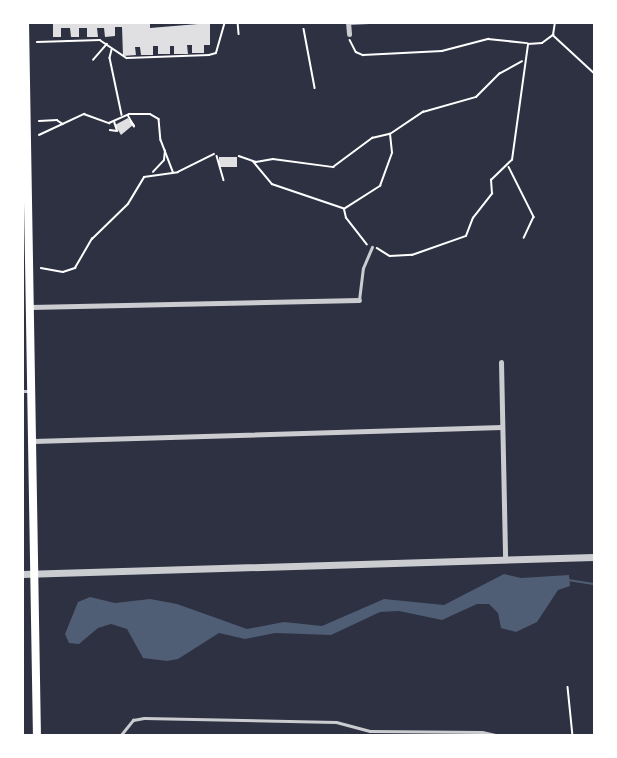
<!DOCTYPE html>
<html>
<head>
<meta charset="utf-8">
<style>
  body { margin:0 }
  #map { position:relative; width:617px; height:758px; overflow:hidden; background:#2d3142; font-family:Montserrat,sans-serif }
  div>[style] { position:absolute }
  .water>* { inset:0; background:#4f5d75 }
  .stream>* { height:2px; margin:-1px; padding:0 1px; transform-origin:1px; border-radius:1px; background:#4f5d75 }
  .building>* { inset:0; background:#e0e0e3; transform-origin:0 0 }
  .path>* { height:1.5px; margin:-0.75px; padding:0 0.75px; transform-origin:0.75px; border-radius:0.75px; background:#fff }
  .service>* { height:3px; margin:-1.5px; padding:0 1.5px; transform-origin:1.5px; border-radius:1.5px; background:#caccd0 }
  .minor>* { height:5px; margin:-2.5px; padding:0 2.5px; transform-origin:2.5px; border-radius:2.5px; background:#caccd0 }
  .tertiary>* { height:7px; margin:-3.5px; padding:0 3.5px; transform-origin:3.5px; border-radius:3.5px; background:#caccd0 }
  .secondary>* { height:8px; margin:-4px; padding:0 4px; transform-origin:4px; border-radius:4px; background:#fff }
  span { translate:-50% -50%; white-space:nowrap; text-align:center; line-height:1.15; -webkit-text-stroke:4.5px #fff; paint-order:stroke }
  .frame { position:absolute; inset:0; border:24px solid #fff; pointer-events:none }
</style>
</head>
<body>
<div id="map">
  <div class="water">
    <div style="clip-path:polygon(504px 574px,521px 578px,569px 575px,570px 586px,558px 590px,537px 622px,516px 632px,501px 628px,498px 613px,489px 604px,477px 604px,442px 620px,399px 611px,380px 612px,331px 635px,275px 633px,245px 639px,219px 633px,178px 659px,167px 661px,143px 658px,127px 629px,111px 624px,98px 628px,79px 644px,69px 643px,65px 634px,78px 602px,90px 597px,115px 603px,150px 599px,177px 604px,247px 629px,284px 622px,322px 626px,384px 599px,444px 605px)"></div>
  </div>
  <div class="stream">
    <div style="left:568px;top:580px;width:26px;rotate:9deg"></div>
  </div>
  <div class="building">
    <div style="clip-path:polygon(53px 22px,150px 22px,150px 28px,210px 23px,210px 45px,204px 45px,204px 53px,192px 53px,192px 45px,187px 45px,188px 54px,174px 54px,174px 46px,170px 46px,170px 54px,158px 54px,158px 46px,153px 46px,153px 55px,141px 55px,140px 47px,135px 47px,136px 55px,123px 56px,122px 27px,115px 27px,115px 36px,105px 37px,104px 28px,97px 28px,98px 37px,87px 37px,87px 28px,79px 28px,79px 37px,71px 37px,70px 28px,61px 28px,61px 37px,53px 37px)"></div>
    <div style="clip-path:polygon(128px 118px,133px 125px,121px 135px,115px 125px)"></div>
    <div style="left:219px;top:157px;width:18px;height:10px"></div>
  </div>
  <div class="path">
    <div style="left:238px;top:22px;width:12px;rotate:85deg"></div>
    <div style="left:304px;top:29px;width:60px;rotate:79.4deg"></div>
    <div style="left:553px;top:35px;width:56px;rotate:42.8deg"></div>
    <div style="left:350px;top:40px;width:13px;rotate:63deg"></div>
    <div style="left:356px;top:52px;width:8px;rotate:23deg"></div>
    <div style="left:363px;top:55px;width:79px;rotate:-2.9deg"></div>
    <div style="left:442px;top:51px;width:48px;rotate:-14.6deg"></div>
    <div style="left:488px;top:39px;width:39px;rotate:6deg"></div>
    <div style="left:37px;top:42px;width:63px;rotate:-1.8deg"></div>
    <div style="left:100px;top:40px;width:32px;rotate:34deg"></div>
    <div style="left:127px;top:58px;width:82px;rotate:-2.1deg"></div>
    <div style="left:209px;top:55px;width:7px;rotate:-16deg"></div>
    <div style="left:216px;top:53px;width:32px;rotate:-74deg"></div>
    <div style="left:112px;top:50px;width:8px;rotate:104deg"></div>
    <div style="left:110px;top:58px;width:58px;rotate:78.1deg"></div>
    <div style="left:93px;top:60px;width:21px;rotate:-49deg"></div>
    <div style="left:128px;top:115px;width:13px;rotate:61deg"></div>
    <div style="left:134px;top:126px;width:5px;rotate:-127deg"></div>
    <div style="left:39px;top:121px;width:18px;rotate:-3deg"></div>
    <div style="left:57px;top:120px;width:7px;rotate:34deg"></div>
    <div style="left:110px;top:130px;width:7px;rotate:8deg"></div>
    <div style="left:117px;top:131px;width:9px;rotate:-108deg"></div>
    <div style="left:39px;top:135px;width:50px;rotate:-25deg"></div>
    <div style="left:84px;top:114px;width:27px;rotate:20deg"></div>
    <div style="left:109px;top:123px;width:22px;rotate:-24deg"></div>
    <div style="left:129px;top:114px;width:21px"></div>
    <div style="left:150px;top:114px;width:10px;rotate:29deg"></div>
    <div style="left:159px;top:119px;width:21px;rotate:85deg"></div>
    <div style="left:161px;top:140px;width:34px;rotate:69deg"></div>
    <div style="left:217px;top:156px;width:25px;rotate:74deg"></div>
    <div style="left:239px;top:156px;width:18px;rotate:19deg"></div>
    <div style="left:256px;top:162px;width:17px;rotate:-10deg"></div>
    <div style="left:273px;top:159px;width:61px;rotate:7.6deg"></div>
    <div style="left:333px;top:167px;width:49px;rotate:-36.6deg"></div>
    <div style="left:372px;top:138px;width:17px;rotate:-13deg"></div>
    <div style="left:253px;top:161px;width:30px;rotate:50deg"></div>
    <div style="left:272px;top:184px;width:75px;rotate:18.7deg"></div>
    <div style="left:509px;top:167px;width:56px;rotate:63.4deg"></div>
    <div style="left:534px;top:217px;width:23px;rotate:115deg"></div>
    <div style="left:153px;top:172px;width:16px;rotate:-47deg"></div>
    <div style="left:164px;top:160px;width:9px;rotate:-84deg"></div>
    <div style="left:367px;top:245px;width:34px;rotate:-128deg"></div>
    <div style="left:346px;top:218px;width:9px;rotate:-103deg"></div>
    <div style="left:344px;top:209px;width:43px;rotate:-32.6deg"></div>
    <div style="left:380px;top:186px;width:35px;rotate:-70deg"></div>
    <div style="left:392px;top:153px;width:19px;rotate:-96deg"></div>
    <div style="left:390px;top:134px;width:40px;rotate:-34deg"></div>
    <div style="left:423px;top:112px;width:55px;rotate:-15.8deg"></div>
    <div style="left:476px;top:97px;width:33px;rotate:-45deg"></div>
    <div style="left:499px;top:74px;width:26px;rotate:-29deg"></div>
    <div style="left:377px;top:248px;width:15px;rotate:32deg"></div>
    <div style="left:390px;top:256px;width:22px;rotate:-3deg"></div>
    <div style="left:412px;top:255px;width:57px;rotate:-19.4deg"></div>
    <div style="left:466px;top:236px;width:19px;rotate:-69deg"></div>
    <div style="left:473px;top:218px;width:31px;rotate:-52deg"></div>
    <div style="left:492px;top:194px;width:14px;rotate:-94deg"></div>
    <div style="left:491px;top:180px;width:29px;rotate:-44deg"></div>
    <div style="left:512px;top:160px;width:117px;rotate:-82.1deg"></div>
    <div style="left:528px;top:44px;width:14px;rotate:-4deg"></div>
    <div style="left:542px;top:43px;width:14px;rotate:-36deg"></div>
    <div style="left:553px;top:35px;width:13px;rotate:-81deg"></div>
    <div style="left:41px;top:268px;width:22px;rotate:10deg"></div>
    <div style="left:63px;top:272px;width:13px;rotate:-18deg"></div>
    <div style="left:75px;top:268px;width:34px;rotate:-60deg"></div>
    <div style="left:92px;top:239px;width:50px;rotate:-44.2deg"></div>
    <div style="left:128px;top:204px;width:31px;rotate:-59deg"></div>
    <div style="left:144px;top:177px;width:34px;rotate:-8deg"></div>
    <div style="left:178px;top:172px;width:40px;rotate:-26.6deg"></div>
    <div style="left:568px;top:687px;width:49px;rotate:84.2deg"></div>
  </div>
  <div class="service">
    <div style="left:348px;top:23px;width:21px;rotate:-3deg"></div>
    <div style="left:359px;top:300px;width:32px;rotate:-83deg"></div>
    <div style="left:363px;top:268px;width:23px;rotate:-67deg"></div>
    <div style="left:22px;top:391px;width:8px"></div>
    <div style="left:120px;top:736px;width:21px;rotate:-51deg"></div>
    <div style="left:133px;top:720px;width:11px;rotate:-10deg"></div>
    <div style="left:144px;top:718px;width:192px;rotate:1.2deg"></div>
    <div style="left:336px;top:722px;width:35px;rotate:15deg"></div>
    <div style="left:370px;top:731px;width:112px;rotate:0.5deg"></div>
    <div style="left:482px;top:732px;width:17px;rotate:13deg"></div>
  </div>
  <div class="minor">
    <div style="left:348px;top:22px;width:12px;rotate:85deg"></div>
    <div style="left:30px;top:307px;width:329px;rotate:-1.2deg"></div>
    <div style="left:501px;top:362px;width:198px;rotate:88.8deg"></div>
    <div style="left:33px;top:441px;width:469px;rotate:-1.7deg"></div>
  </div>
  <div class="tertiary">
    <div style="left:22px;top:574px;width:572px;rotate:-1.7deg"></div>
  </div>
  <div class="secondary">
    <div style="left:25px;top:22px;width:714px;rotate:89.04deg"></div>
  </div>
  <div class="frame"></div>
</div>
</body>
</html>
